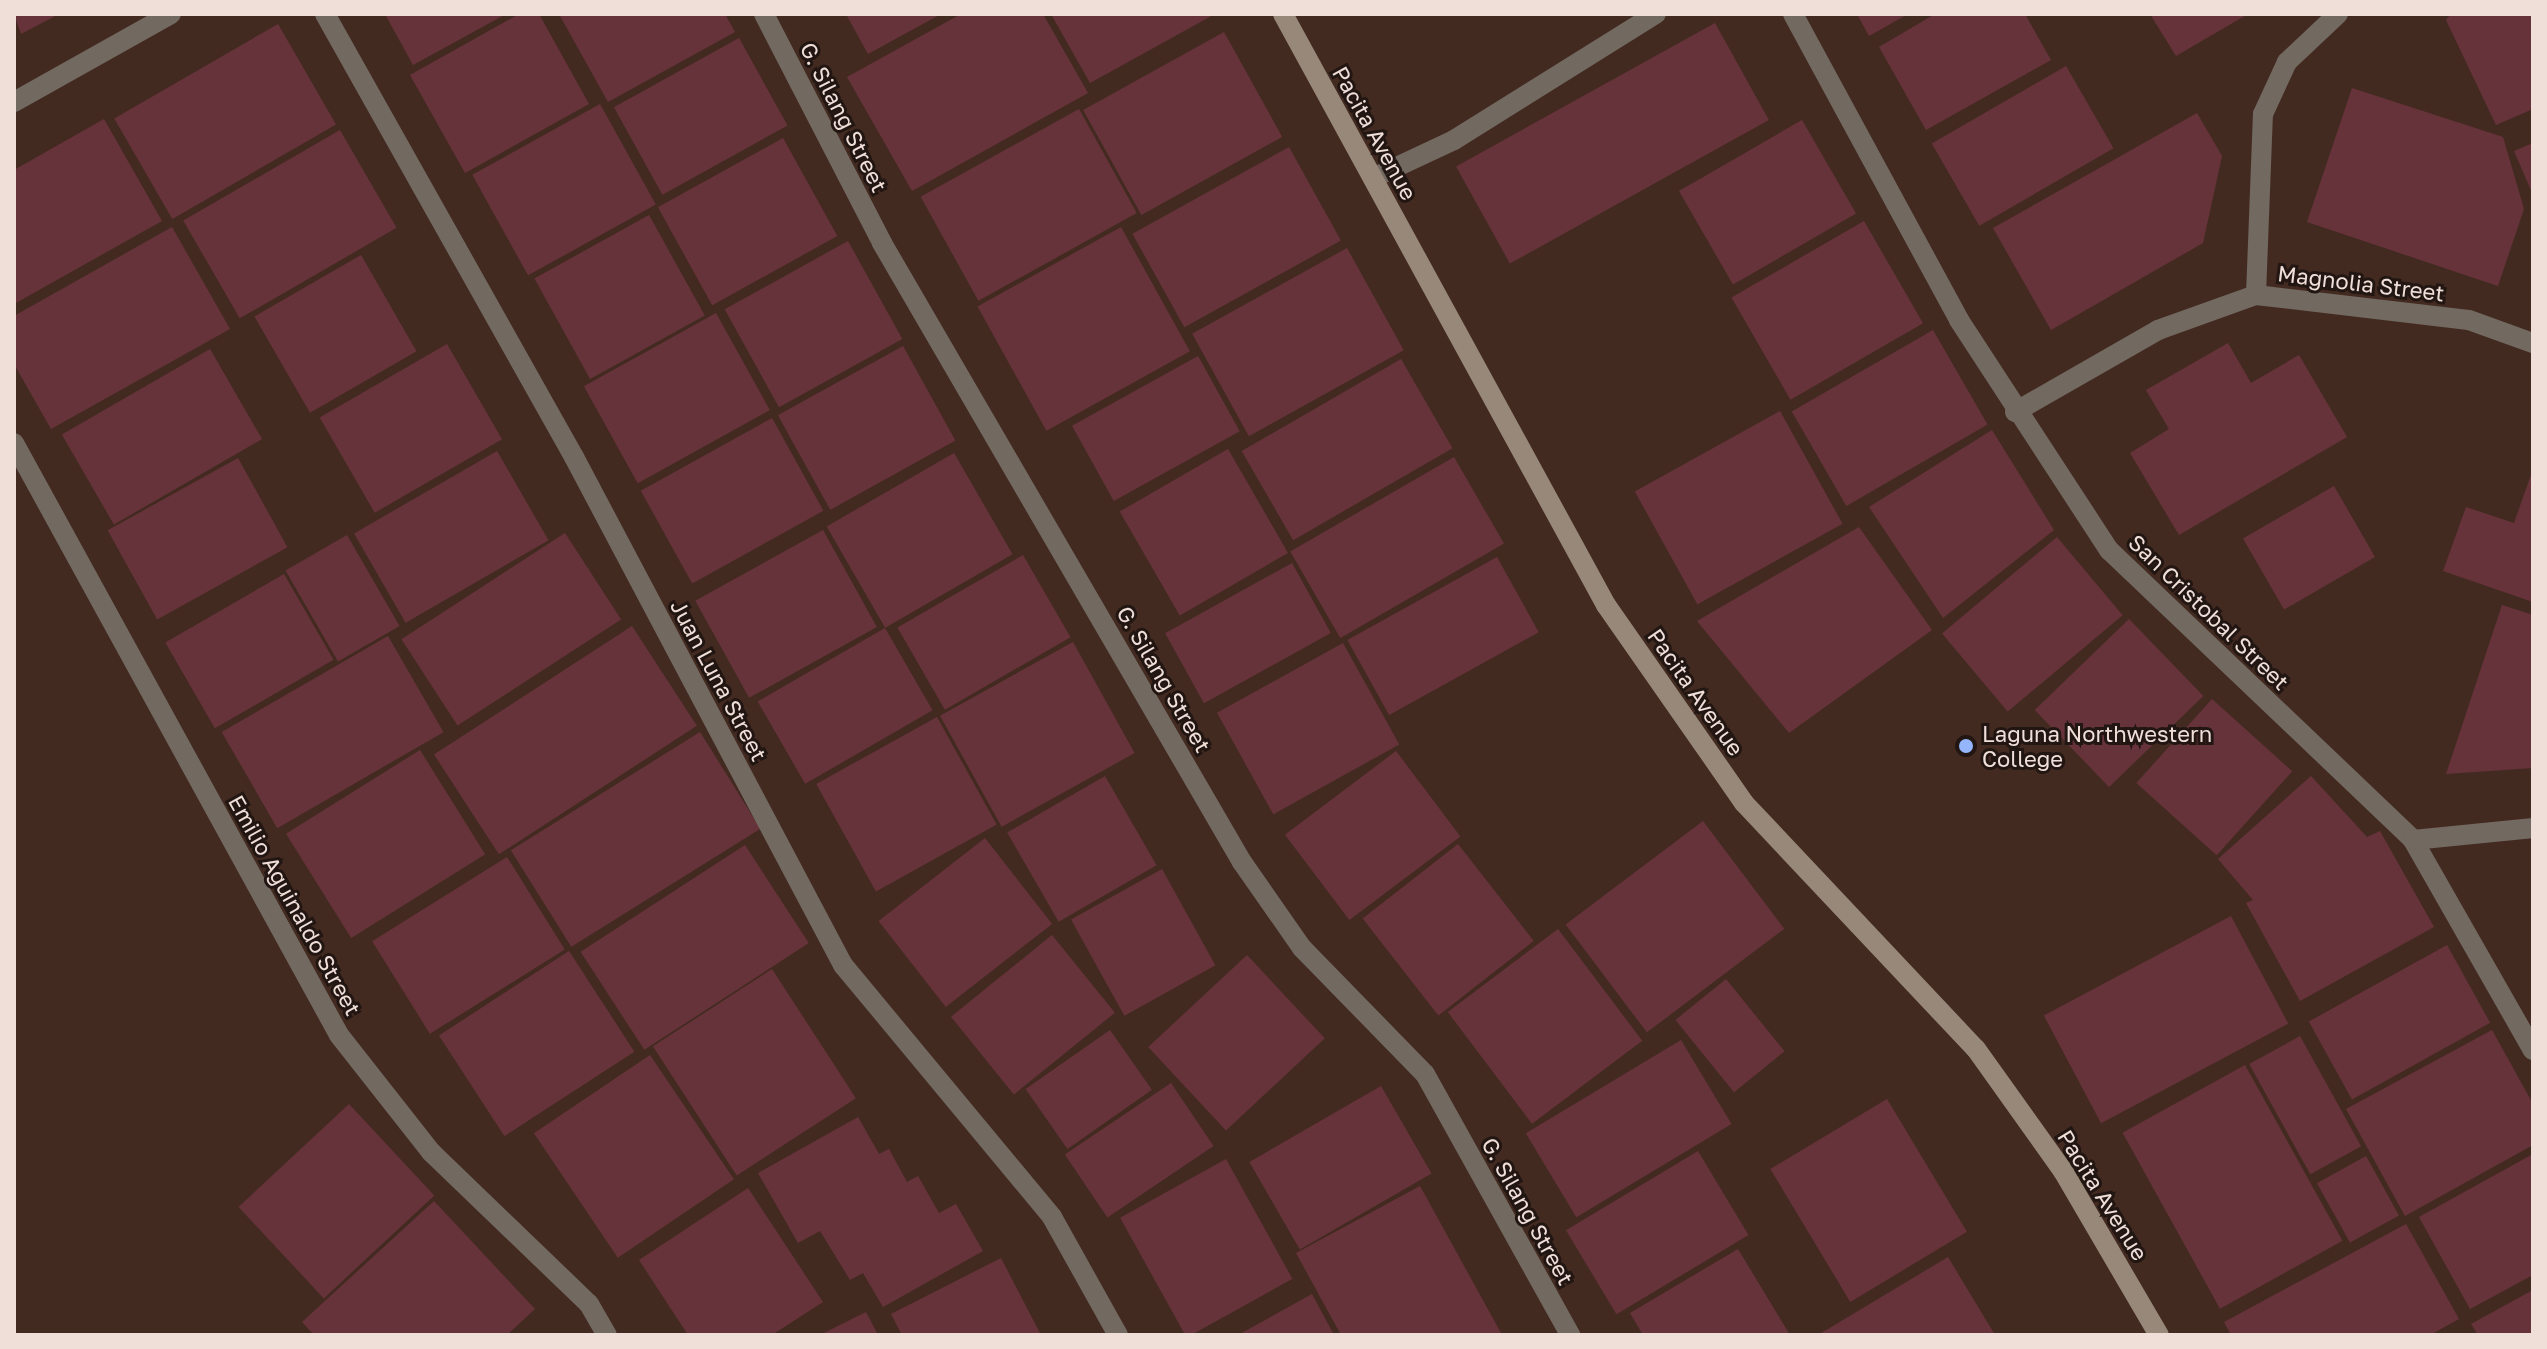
<!DOCTYPE html>
<html>
<head>
<meta charset="utf-8">
<style>
  body { margin:0 }
  #map { position:relative; width:2547px; height:1349px; overflow:hidden; background:#432a21; font-family:"Golos Text",sans-serif }
  div>[style] { position:absolute }
  .building>* { inset:0; background:#67333a; transform-origin:0 0 }
  .street>* { height:20px; margin:-10px; padding:0 10px; transform-origin:10px; border-radius:10px; background:#726960 }
  .secondary>* { height:20px; margin:-10px; padding:0 10px; transform-origin:10px; border-radius:10px; background:#97887a }
  .dots>* { width:22px; height:22px; translate:-50% -50%; box-sizing:border-box; border:4px solid #211612; border-radius:50% }
  span { translate:-50% -50%; white-space:nowrap; text-align:center; line-height:1.15; -webkit-text-stroke:6px #211612; paint-order:stroke }
  .street-label { font-size:22px; color:#f0dfd9 }
  .poi-label { font-size:22px; color:#f0dfd9 }
  .left { translate:0 -50%; text-align:left }
  .frame { position:absolute; inset:0; border:16px solid #f0dfd9; pointer-events:none }
</style>
</head>
<body>
<div id="map">
  <div class="building">
    <div style="clip-path:polygon(14px 14px,59px 14px,21px 34px)"></div>
    <div style="clip-path:polygon(385px 14px,506px 14px,413px 65px)"></div>
    <div style="clip-path:polygon(519px 14px,539px 14px,589px 104px,465px 173px,410px 75px)"></div>
    <div style="clip-path:polygon(559px 14px,725px 14px,735px 32px,608px 102px)"></div>
    <div style="clip-path:polygon(846px 14px,941px 14px,868px 54px)"></div>
    <div style="clip-path:polygon(961px 14px,1043px 14px,1088px 93px,912px 191px,847px 77px)"></div>
    <div style="clip-path:polygon(1051px 14px,1215px 14px,1090px 83px)"></div>
    <div style="clip-path:polygon(1857px 14px,1908px 14px,1869px 36px)"></div>
    <div style="clip-path:polygon(1935px 14px,2025px 14px,2051px 60px,1926px 130px,1879px 47px)"></div>
    <div style="clip-path:polygon(2150px 14px,2248px 14px,2176px 56px)"></div>
    <div style="clip-path:polygon(2451px 14px,2533px 14px,2533px 109px,2496px 125px,2446px 20px)"></div>
    <div style="left:1715px;top:23px;width:111px;height:296px;rotate:61deg"></div>
    <div style="left:278px;top:24px;width:116px;height:189px;rotate:60deg"></div>
    <div style="left:1224px;top:32px;width:120px;height:161px;rotate:61deg"></div>
    <div style="left:739px;top:38px;width:100px;height:143px;rotate:61deg"></div>
    <div style="left:2066px;top:66px;width:95px;height:155px;rotate:60deg"></div>
    <div style="clip-path:polygon(2352px 88px,2503px 137px,2524px 209px,2498px 286px,2307px 222px)"></div>
    <div style="left:600px;top:104px;width:115px;height:146px;rotate:61deg"></div>
    <div style="left:1079px;top:109px;width:119px;height:181px;rotate:61deg"></div>
    <div style="clip-path:polygon(2197px 113px,2222px 156px,2203px 243px,2051px 330px,1993px 228px)"></div>
    <div style="clip-path:polygon(104px 119px,162px 221px,14px 304px,14px 170px)"></div>
    <div style="left:1802px;top:120px;width:108px;height:142px;rotate:60deg"></div>
    <div style="left:340px;top:130px;width:113px;height:181px;rotate:60deg"></div>
    <div style="left:783px;top:138px;width:112px;height:143px;rotate:61deg"></div>
    <div style="clip-path:polygon(2533px 143px,2533px 195px,2514px 151px)"></div>
    <div style="left:1289px;top:147px;width:107px;height:179px;rotate:61deg"></div>
    <div style="left:649px;top:215px;width:115px;height:131px;rotate:61deg"></div>
    <div style="left:1864px;top:221px;width:118px;height:153px;rotate:60deg"></div>
    <div style="clip-path:polygon(172px 227px,230px 329px,51px 429px,14px 364px,14px 316px)"></div>
    <div style="left:1121px;top:227px;width:142px;height:164px;rotate:61deg"></div>
    <div style="left:848px;top:241px;width:112px;height:141px;rotate:61deg"></div>
    <div style="left:1347px;top:248px;width:117px;height:177px;rotate:61deg"></div>
    <div style="left:361px;top:255px;width:111px;height:123px;rotate:60deg"></div>
    <div style="left:716px;top:313px;width:111px;height:151px;rotate:61deg"></div>
    <div style="left:1933px;top:330px;width:109px;height:163px;rotate:60deg"></div>
    <div style="clip-path:polygon(2228px 343px,2251px 383px,2299px 355px,2347px 437px,2179px 535px,2130px 453px,2169px 429px,2146px 390px)"></div>
    <div style="left:447px;top:344px;width:110px;height:147px;rotate:60deg"></div>
    <div style="left:903px;top:346px;width:108px;height:143px;rotate:61deg"></div>
    <div style="left:210px;top:349px;width:104px;height:171px;rotate:60deg"></div>
    <div style="left:1198px;top:356px;width:86px;height:144px;rotate:61deg"></div>
    <div style="left:1401px;top:359px;width:103px;height:184px;rotate:60deg"></div>
    <div style="left:1780px;top:411px;width:129px;height:166px;rotate:61deg"></div>
    <div style="left:772px;top:418px;width:106px;height:150px;rotate:61deg"></div>
    <div style="clip-path:polygon(1992px 430px,2054px 530px,1943px 618px,1869px 507px)"></div>
    <div style="left:1228px;top:449px;width:120px;height:125px;rotate:60deg"></div>
    <div style="left:497px;top:451px;width:103px;height:165px;rotate:60deg"></div>
    <div style="left:954px;top:453px;width:117px;height:147px;rotate:60deg"></div>
    <div style="left:1454px;top:457px;width:100px;height:189px;rotate:60deg"></div>
    <div style="left:238px;top:458px;width:102px;height:149px;rotate:61deg"></div>
    <div style="clip-path:polygon(2533px 469px,2533px 602px,2443px 571px,2466px 507px,2514px 523px)"></div>
    <div style="left:2334px;top:486px;width:82px;height:105px;rotate:60deg"></div>
    <div style="clip-path:polygon(1859px 527px,1932px 630px,1789px 733px,1697px 621px)"></div>
    <div style="left:823px;top:530px;width:111px;height:146px;rotate:61deg"></div>
    <div style="left:565px;top:533px;width:103px;height:195px;rotate:57deg"></div>
    <div style="left:347px;top:535px;width:105px;height:71px;rotate:60deg"></div>
    <div style="left:2057px;top:537px;width:102px;height:150px;rotate:50deg"></div>
    <div style="left:1023px;top:555px;width:95px;height:145px;rotate:60deg"></div>
    <div style="left:1497px;top:557px;width:86px;height:171px;rotate:61deg"></div>
    <div style="left:1292px;top:563px;width:80px;height:145px;rotate:61deg"></div>
    <div style="left:284px;top:574px;width:99px;height:137px;rotate:60deg"></div>
    <div style="clip-path:polygon(2502px 605px,2533px 615px,2533px 768px,2446px 774px)"></div>
    <div style="left:2129px;top:619px;width:107px;height:131px;rotate:46deg"></div>
    <div style="left:632px;top:626px;width:119px;height:236px;rotate:57deg"></div>
    <div style="left:885px;top:628px;width:95px;height:147px;rotate:60deg"></div>
    <div style="left:388px;top:636px;width:111px;height:192px;rotate:60deg"></div>
    <div style="left:1073px;top:642px;width:127px;height:152px;rotate:61deg"></div>
    <div style="left:1343px;top:643px;width:116px;height:144px;rotate:61deg"></div>
    <div style="left:2212px;top:699px;width:108px;height:113px;rotate:42deg"></div>
    <div style="left:937px;top:717px;width:123px;height:138px;rotate:61deg"></div>
    <div style="left:700px;top:732px;width:114px;height:223px;rotate:58deg"></div>
    <div style="left:420px;top:750px;width:123px;height:158px;rotate:58deg"></div>
    <div style="left:1396px;top:751px;width:107px;height:139px;rotate:53deg"></div>
    <div style="left:1105px;top:776px;width:103px;height:113px;rotate:60deg"></div>
    <div style="clip-path:polygon(2311px 776px,2367px 837px,2380px 831px,2434px 927px,2300px 1001px,2246px 903px,2253px 900px,2218px 859px)"></div>
    <div style="left:1703px;top:821px;width:135px;height:172px;rotate:53deg"></div>
    <div style="left:985px;top:838px;width:109px;height:135px;rotate:52deg"></div>
    <div style="left:1458px;top:844px;width:123px;height:121px;rotate:52deg"></div>
    <div style="left:745px;top:845px;width:117px;height:196px;rotate:57deg"></div>
    <div style="left:507px;top:857px;width:109px;height:159px;rotate:58deg"></div>
    <div style="left:1162px;top:869px;width:110px;height:104px;rotate:61deg"></div>
    <div style="left:2231px;top:916px;width:122px;height:212px;rotate:62deg"></div>
    <div style="left:1558px;top:929px;width:140px;height:138px;rotate:53deg"></div>
    <div style="left:1052px;top:935px;width:100px;height:130px;rotate:51deg"></div>
    <div style="left:2447px;top:945px;width:89px;height:158px;rotate:61deg"></div>
    <div style="left:569px;top:951px;width:120px;height:155px;rotate:57deg"></div>
    <div style="left:1247px;top:955px;width:114px;height:135px;rotate:47deg"></div>
    <div style="left:772px;top:969px;width:154px;height:142px;rotate:57deg"></div>
    <div style="left:1726px;top:979px;width:93px;height:65px;rotate:51deg"></div>
    <div style="left:1110px;top:1030px;width:73px;height:103px;rotate:55deg"></div>
    <div style="clip-path:polygon(2492px 1030px,2533px 1104px,2533px 1145px,2405px 1216px,2346px 1109px)"></div>
    <div style="left:2300px;top:1036px;width:126px;height:58px;rotate:61deg"></div>
    <div style="left:1681px;top:1040px;width:98px;height:181px;rotate:59deg"></div>
    <div style="left:650px;top:1055px;width:150px;height:140px;rotate:56deg"></div>
    <div style="left:2245px;top:1065px;width:201px;height:140px;rotate:61deg"></div>
    <div style="left:1171px;top:1083px;width:76px;height:128px;rotate:56deg"></div>
    <div style="left:1381px;top:1086px;width:101px;height:152px;rotate:60deg"></div>
    <div style="left:1887px;top:1099px;width:155px;height:136px;rotate:59deg"></div>
    <div style="left:349px;top:1104px;width:125px;height:151px;rotate:47deg"></div>
    <div style="clip-path:polygon(858px 1117px,879px 1154px,889px 1149px,907px 1182px,918px 1176px,939px 1213px,956px 1204px,983px 1251px,883px 1307px,863px 1273px,850px 1280px,820px 1231px,798px 1243px,758px 1173px)"></div>
    <div style="left:1698px;top:1151px;width:98px;height:154px;rotate:59deg"></div>
    <div style="clip-path:polygon(2533px 1154px,2533px 1275px,2470px 1309px,2419px 1217px)"></div>
    <div style="left:2366px;top:1156px;width:68px;height:56px;rotate:61deg"></div>
    <div style="left:1226px;top:1159px;width:137px;height:121px;rotate:61deg"></div>
    <div style="clip-path:polygon(1420px 1186px,1501px 1333px,1341px 1335px,1296px 1253px)"></div>
    <div style="clip-path:polygon(748px 1188px,823px 1302px,772px 1335px,688px 1335px,639px 1260px)"></div>
    <div style="clip-path:polygon(434px 1201px,535px 1309px,507px 1335px,314px 1335px,302px 1322px)"></div>
    <div style="clip-path:polygon(2406px 1224px,2459px 1319px,2430px 1335px,2231px 1335px,2224px 1322px)"></div>
    <div style="clip-path:polygon(1738px 1249px,1790px 1335px,1643px 1335px,1630px 1313px)"></div>
    <div style="clip-path:polygon(1948px 1257px,1995px 1335px,1818px 1335px)"></div>
    <div style="clip-path:polygon(1001px 1258px,1041px 1335px,902px 1335px,891px 1314px)"></div>
    <div style="clip-path:polygon(2533px 1290px,2533px 1335px,2478px 1335px,2471px 1324px)"></div>
    <div style="clip-path:polygon(1312px 1294px,1334px 1335px,1238px 1335px)"></div>
    <div style="clip-path:polygon(866px 1312px,878px 1335px,820px 1335px)"></div>
  </div>
  <div class="street">
    <div style="left:325px;top:14px;width:508px;rotate:60.66deg"></div>
    <div style="left:574px;top:457px;width:575px;rotate:62.1deg"></div>
    <div style="left:843px;top:965px;width:327px;rotate:50.3deg"></div>
    <div style="left:1052px;top:1217px;width:135px;rotate:60.8deg"></div>
    <div style="left:764px;top:14px;width:258px;rotate:62.7deg"></div>
    <div style="left:882px;top:243px;width:716px;rotate:59.82deg"></div>
    <div style="left:1242px;top:862px;width:105px;rotate:55.1deg"></div>
    <div style="left:1302px;top:948px;width:176px;rotate:45.7deg"></div>
    <div style="left:1425px;top:1074px;width:299px;rotate:60.9deg"></div>
    <div style="left:1793px;top:14px;width:348px;rotate:61.5deg"></div>
    <div style="left:1959px;top:320px;width:275px;rotate:56.9deg"></div>
    <div style="left:2109px;top:550px;width:420px;rotate:43.6deg"></div>
    <div style="left:2413px;top:840px;width:242px;rotate:60.3deg"></div>
    <div style="left:14px;top:102px;width:180px;rotate:-29.3deg"></div>
    <div style="left:1373px;top:178px;width:89px;rotate:-25.1deg"></div>
    <div style="left:1454px;top:140px;width:238px;rotate:-32deg"></div>
    <div style="left:2256px;top:295px;width:181px;rotate:-87.8deg"></div>
    <div style="left:2263px;top:114px;width:57px;rotate:-65.2deg"></div>
    <div style="left:2287px;top:62px;width:70px;rotate:-43.3deg"></div>
    <div style="left:2015px;top:412px;width:165px;rotate:-29.8deg"></div>
    <div style="left:2158px;top:330px;width:104px;rotate:-19.7deg"></div>
    <div style="left:2256px;top:295px;width:214px;rotate:6.7deg"></div>
    <div style="left:2469px;top:320px;width:68px;rotate:19.8deg"></div>
    <div style="left:14px;top:443px;width:675px;rotate:61.23deg"></div>
    <div style="left:339px;top:1035px;width:149px;rotate:51.8deg"></div>
    <div style="left:431px;top:1152px;width:219px;rotate:43.9deg"></div>
    <div style="left:589px;top:1304px;width:36px;rotate:60deg"></div>
    <div style="left:2413px;top:840px;width:121px;rotate:-5.7deg"></div>
  </div>
  <div class="secondary">
    <div style="left:1283px;top:14px;width:674px;rotate:61.34deg"></div>
    <div style="left:1606px;top:605px;width:241px;rotate:55.1deg"></div>
    <div style="left:1744px;top:803px;width:338px;rotate:46.7deg"></div>
    <div style="left:1976px;top:1049px;width:150px;rotate:54.5deg"></div>
    <div style="left:2063px;top:1171px;width:190px;rotate:59.7deg"></div>
  </div>
  <div class="dots">
    <div style="left:1966px;top:746px;background:#95b6fd"></div>
  </div>
  <div class="street-label">
    <span style="left:844px;top:117px;rotate:63deg">G. Silang Street</span>
    <span style="left:1375px;top:133px;rotate:61deg">Pacita Avenue</span>
    <span style="left:2361px;top:283px;rotate:7deg">Magnolia Street</span>
    <span style="left:2209px;top:612px;rotate:44deg">San Cristobal Street</span>
    <span style="left:1164px;top:679px;rotate:60deg">G. Silang Street</span>
    <span style="left:719px;top:680px;rotate:62deg">Juan Luna Street</span>
    <span style="left:1696px;top:692px;rotate:55deg">Pacita Avenue</span>
    <span style="left:295px;top:905px;rotate:61deg">Emilio Aguinaldo Street</span>
    <span style="left:2103px;top:1195px;rotate:58deg">Pacita Avenue</span>
    <span style="left:1528px;top:1211px;rotate:61deg">G. Silang Street</span>
  </div>
  <div class="poi-label">
    <span class="left" style="left:1982px;top:746px">Laguna Northwestern<br>College</span>
  </div>
  <div class="frame"></div>
</div>
</body>
</html>
